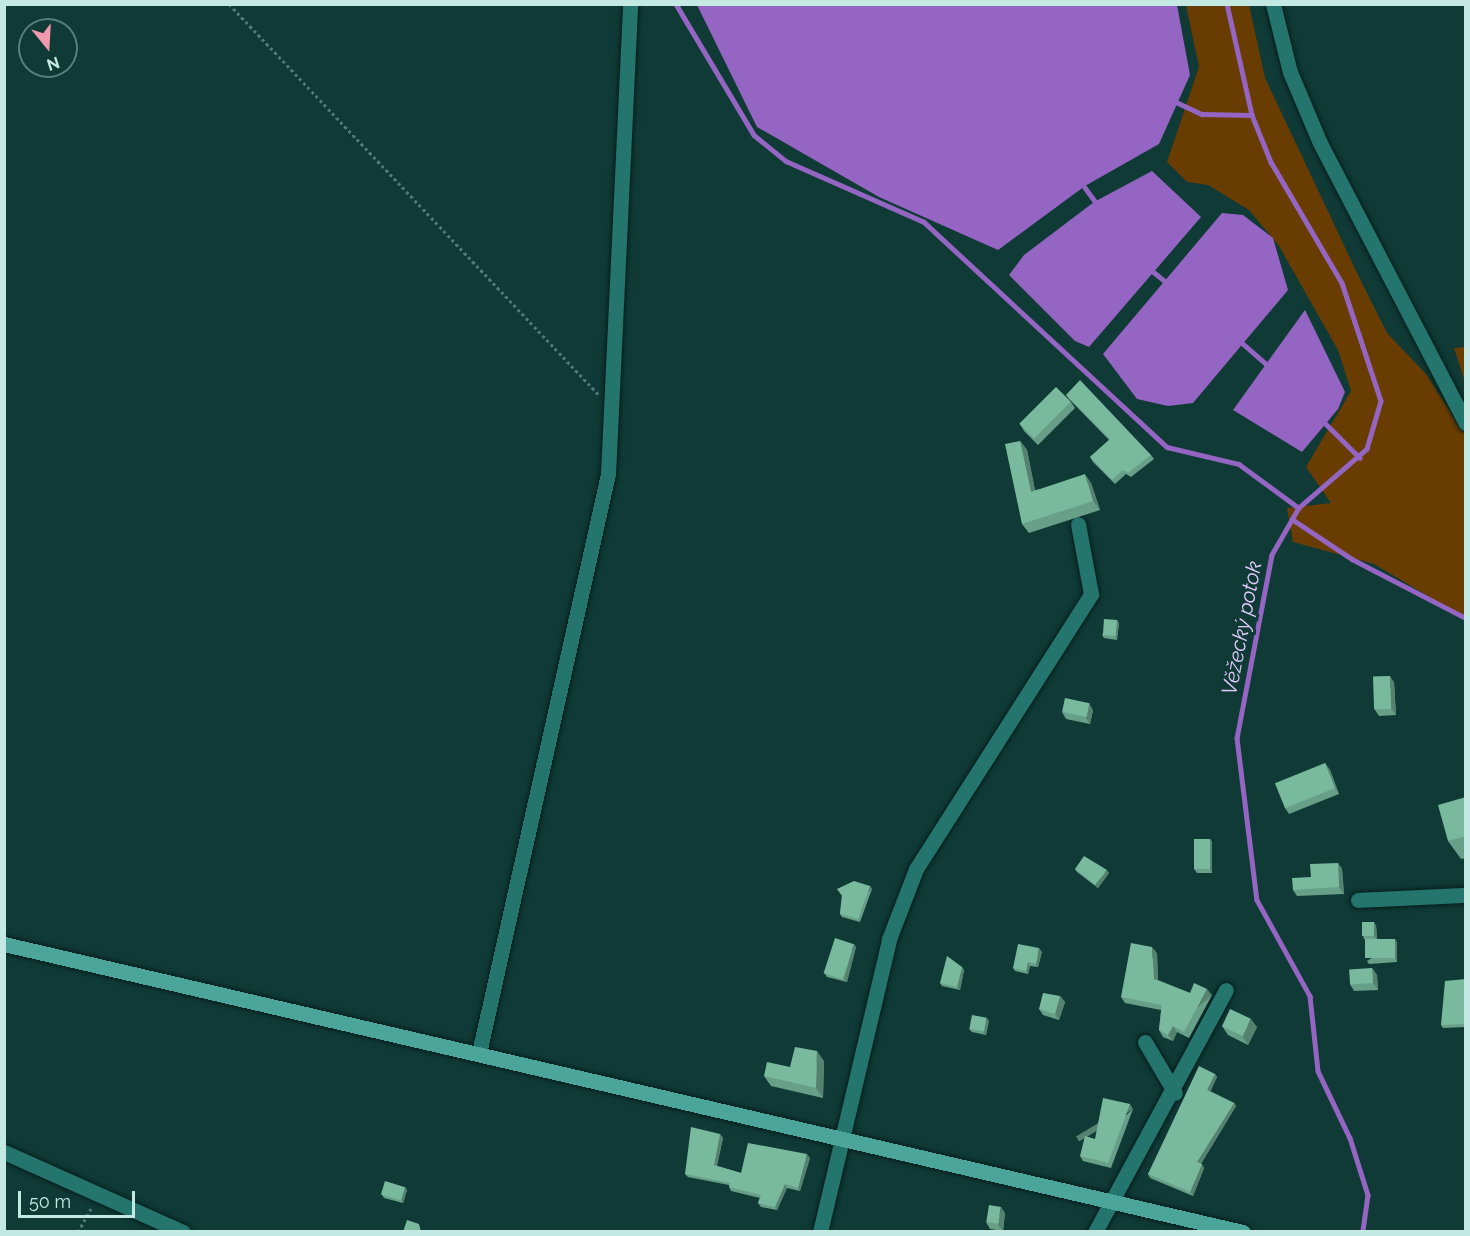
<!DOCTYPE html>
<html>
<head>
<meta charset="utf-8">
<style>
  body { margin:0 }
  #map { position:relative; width:1470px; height:1236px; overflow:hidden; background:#103a36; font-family:Raleway,sans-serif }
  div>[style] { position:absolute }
  .green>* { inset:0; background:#693d01 }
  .water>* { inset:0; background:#9565c4 }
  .stream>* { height:4.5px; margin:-2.25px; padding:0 2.25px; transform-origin:2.25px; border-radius:2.25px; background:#9565c4 }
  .path>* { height:3px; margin-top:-1.5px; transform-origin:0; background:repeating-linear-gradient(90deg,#517975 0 3px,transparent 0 6px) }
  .roads { filter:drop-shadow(0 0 2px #061f1c) drop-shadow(0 0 2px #061f1c) }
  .minor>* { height:15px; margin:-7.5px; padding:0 7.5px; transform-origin:7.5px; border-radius:7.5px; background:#24756d }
  .major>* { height:15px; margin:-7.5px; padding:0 7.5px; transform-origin:7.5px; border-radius:7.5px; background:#4ca59b }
  .wall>* { inset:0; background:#689f88 }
  .shaded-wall>* { inset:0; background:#55826f; transform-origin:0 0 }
  .building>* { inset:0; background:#79b99e; transform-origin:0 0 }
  span { translate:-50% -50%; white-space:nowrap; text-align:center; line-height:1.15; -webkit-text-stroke:6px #103a36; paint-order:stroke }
  .water-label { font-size:21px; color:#e2ccfd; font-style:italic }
  .frame { position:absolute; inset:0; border:6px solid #c4e9e3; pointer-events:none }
  .north { position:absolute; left:18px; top:18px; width:60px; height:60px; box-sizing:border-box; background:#103a36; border:2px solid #58807b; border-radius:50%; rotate:162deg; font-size:16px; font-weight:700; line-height:24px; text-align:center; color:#c4e9e3 }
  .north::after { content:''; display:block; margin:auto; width:21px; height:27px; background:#f29aad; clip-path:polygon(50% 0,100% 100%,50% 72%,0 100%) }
  .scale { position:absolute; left:18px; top:1191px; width:117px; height:27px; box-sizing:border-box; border:3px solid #c4e9e3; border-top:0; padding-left:8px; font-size:18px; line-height:21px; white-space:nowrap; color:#c4e9e3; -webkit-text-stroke:4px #103a36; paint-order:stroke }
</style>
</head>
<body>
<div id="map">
  <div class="green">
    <div style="clip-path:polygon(1186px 5px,1249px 5px,1265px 78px,1358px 275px,1387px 333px,1426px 374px,1465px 435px,1465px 618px,1374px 564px,1293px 542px,1287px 508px,1331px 503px,1306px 467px,1351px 391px,1338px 350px,1279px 246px,1249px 210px,1208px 185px,1187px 182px,1167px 162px,1199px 67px)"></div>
    <div style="clip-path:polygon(1465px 347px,1466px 347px,1465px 382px,1454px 348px)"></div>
  </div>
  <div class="water">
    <div style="clip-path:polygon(697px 5px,1177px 5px,1190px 75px,1159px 144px,1085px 186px,998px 250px,879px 197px,757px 127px)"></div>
    <div style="clip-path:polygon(1152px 171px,1201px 217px,1089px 347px,1075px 341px,1009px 275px,1024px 255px,1094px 202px)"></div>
    <div style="clip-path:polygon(1222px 213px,1243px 215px,1273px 238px,1288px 290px,1193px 403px,1168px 406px,1137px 399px,1103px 354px)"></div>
    <div style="clip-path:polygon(1305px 310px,1345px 392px,1338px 409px,1302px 452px,1233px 410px)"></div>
  </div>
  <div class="stream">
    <div style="left:676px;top:4px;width:152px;rotate:59.2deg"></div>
    <div style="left:754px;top:135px;width:41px;rotate:39.1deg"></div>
    <div style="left:786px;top:161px;width:151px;rotate:23.8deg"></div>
    <div style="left:924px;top:222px;width:331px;rotate:42.8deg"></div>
    <div style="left:1167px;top:447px;width:74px;rotate:13.3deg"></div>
    <div style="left:1239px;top:464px;width:74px;rotate:36.3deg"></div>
    <div style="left:1227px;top:4px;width:114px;rotate:77.3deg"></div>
    <div style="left:1252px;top:115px;width:51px;rotate:68deg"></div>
    <div style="left:1271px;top:162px;width:140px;rotate:59.6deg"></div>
    <div style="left:1342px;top:283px;width:124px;rotate:71.7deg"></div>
    <div style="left:1381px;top:401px;width:50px;rotate:106.3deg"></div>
    <div style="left:1367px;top:449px;width:90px;rotate:139.1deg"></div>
    <div style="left:1299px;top:508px;width:54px;rotate:119.9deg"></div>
    <div style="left:1272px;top:555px;width:186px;rotate:100.8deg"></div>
    <div style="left:1237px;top:738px;width:163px;rotate:83deg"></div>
    <div style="left:1257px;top:900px;width:110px;rotate:61.1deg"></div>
    <div style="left:1310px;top:996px;width:75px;rotate:83.9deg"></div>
    <div style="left:1318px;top:1071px;width:74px;rotate:64.5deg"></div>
    <div style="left:1350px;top:1138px;width:60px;rotate:72.5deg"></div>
    <div style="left:1368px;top:1195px;width:37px;rotate:98deg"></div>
    <div style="left:1176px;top:102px;width:29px;rotate:25deg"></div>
    <div style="left:1202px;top:114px;width:50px;rotate:1.1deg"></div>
    <div style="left:1081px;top:182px;width:29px;rotate:54deg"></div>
    <div style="left:1150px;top:269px;width:22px;rotate:39deg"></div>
    <div style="left:1241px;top:342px;width:37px;rotate:41deg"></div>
    <div style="left:1323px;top:421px;width:52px;rotate:45deg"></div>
    <div style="left:1292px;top:519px;width:72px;rotate:33.7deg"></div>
    <div style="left:1352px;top:559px;width:128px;rotate:27.4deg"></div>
  </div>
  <div class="path">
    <div style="left:229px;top:4px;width:537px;rotate:46.58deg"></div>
    <div style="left:78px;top:1232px;width:29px;rotate:-61deg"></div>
  </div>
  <div class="roads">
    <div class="minor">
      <div style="left:1273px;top:4px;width:70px;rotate:76deg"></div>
      <div style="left:1290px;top:72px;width:77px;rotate:67.1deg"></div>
      <div style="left:1320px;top:143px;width:316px;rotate:62.5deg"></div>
      <div style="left:1358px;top:900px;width:108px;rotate:-2.7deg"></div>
      <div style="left:1145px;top:1042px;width:59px;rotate:59.5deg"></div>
      <div style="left:479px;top:1053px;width:593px;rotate:-77.44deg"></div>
      <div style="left:608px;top:474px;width:471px;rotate:-87.3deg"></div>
      <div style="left:4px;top:1152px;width:196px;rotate:24.1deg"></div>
      <div style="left:820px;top:1232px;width:301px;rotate:-76.7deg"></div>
      <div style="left:889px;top:939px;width:75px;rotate:-68.9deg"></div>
      <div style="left:916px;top:869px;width:326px;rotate:-57.5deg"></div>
      <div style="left:1091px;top:594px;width:71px;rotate:-100.5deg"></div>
      <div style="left:1095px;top:1232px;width:275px;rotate:-61.6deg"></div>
    </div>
    <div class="major">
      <div style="left:4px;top:944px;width:1272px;rotate:13.09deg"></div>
    </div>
  </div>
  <div class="wall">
    <div style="clip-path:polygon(1066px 395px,1151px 455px,1154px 459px,1131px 477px,1126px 474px,1115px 484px,1093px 462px,1090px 457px,1109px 440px,1069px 399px)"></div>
    <div style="clip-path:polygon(1071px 402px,1075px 408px,1038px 445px,1024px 431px,1020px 424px)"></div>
    <div style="clip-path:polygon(1020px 441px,1027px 450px,1035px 490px,1091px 483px,1100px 510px,1029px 533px,1022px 524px)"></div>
    <div style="clip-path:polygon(1117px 620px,1119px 623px,1117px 640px,1104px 638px,1102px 635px)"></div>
    <div style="clip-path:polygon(1394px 682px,1396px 715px,1379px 716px,1375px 710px)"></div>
    <div style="clip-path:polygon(1093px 710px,1090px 724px,1066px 719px,1062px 712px)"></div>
    <div style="clip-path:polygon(1325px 763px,1330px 770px,1339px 794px,1289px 814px,1285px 808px)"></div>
    <div style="clip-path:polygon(1466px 797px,1466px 858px,1461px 859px,1448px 841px)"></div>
    <div style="clip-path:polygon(1210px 839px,1212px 842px,1212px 873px,1197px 873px,1194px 869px)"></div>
    <div style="clip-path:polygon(1338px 863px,1342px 869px,1344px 894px,1297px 896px,1293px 890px,1311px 877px)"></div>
    <div style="clip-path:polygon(1075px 869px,1109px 873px,1098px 888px,1077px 872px)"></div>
    <div style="clip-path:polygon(870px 886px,872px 889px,860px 922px,842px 917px,840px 914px,842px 896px,837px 889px)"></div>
    <div style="clip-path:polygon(1376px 925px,1377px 939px,1365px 940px,1363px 937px)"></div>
    <div style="clip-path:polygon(1397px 942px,1397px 962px,1369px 964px,1367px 961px)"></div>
    <div style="clip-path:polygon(856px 947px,847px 982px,827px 977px,825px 974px)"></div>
    <div style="clip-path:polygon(1042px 952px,1038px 967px,1030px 966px,1028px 974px,1015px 971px,1013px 968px)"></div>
    <div style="clip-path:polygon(1157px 953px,1158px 980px,1190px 993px,1212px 995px,1189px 1038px,1177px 1032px,1173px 1041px,1163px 1037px,1159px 1030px,1161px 1010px,1125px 1003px,1121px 997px)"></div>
    <div style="clip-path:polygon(962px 967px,964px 970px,960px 990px,942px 986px,940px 983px)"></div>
    <div style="clip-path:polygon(1372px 968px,1377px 975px,1378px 990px,1354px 991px,1350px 984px)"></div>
    <div style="clip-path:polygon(1466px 979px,1466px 1027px,1443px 1028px,1441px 1025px)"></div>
    <div style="clip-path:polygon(1060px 996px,1065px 1002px,1059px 1020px,1043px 1015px,1039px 1009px)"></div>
    <div style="clip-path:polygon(989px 1021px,986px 1035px,972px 1032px,969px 1029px)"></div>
    <div style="clip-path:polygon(1222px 1026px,1257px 1027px,1248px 1045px,1228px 1035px)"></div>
    <div style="clip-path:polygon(824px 1061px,823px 1098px,771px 1086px,764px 1076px,790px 1067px)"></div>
    <div style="clip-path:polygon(1215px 1074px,1217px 1077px,1210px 1091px,1234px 1103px,1236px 1106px,1201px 1164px,1204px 1168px,1193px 1196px,1150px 1178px,1148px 1174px)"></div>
    <div style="clip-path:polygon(1133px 1109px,1111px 1168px,1083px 1161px,1080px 1156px)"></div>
    <div style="clip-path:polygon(720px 1134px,723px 1138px,717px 1166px,741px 1173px,810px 1158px,800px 1191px,787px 1188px,777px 1210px,761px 1207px,758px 1203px,760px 1198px,731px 1191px,729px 1187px,729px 1185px,688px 1177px,685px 1174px)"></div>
    <div style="clip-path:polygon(407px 1190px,403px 1203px,384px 1198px,382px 1195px)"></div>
    <div style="clip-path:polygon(1005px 1213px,1003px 1231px,990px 1229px,986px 1222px)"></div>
  </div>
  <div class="shaded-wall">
    <div style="clip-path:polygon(1020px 441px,1027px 450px,1037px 501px,1031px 492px)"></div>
    <div style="clip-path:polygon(1085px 474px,1091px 483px,1100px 510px,1093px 501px)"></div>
    <div style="clip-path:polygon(1117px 620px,1119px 623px,1117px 640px,1115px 636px)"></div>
    <div style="clip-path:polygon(1390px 676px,1394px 682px,1396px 715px,1391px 709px)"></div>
    <div style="clip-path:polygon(1089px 703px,1093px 710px,1090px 724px,1086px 718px)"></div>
    <div style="clip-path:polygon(1325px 763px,1330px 770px,1339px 794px,1335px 788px)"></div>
    <div style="clip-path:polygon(1210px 839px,1212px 842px,1212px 873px,1210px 869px)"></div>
    <div style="clip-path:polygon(1338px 863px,1342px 869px,1344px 894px,1339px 887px)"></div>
    <div style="clip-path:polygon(1107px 870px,1109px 873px,1098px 888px,1095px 885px)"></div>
    <div style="left:870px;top:886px;width:4px;height:35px;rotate:56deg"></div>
    <div style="clip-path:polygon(1374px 922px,1376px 925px,1377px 939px,1374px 936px)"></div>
    <div style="clip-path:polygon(1395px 939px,1397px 942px,1397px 962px,1395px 958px)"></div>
    <div style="clip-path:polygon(854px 944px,856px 947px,847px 982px,844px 979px)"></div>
    <div style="clip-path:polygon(1152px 947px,1157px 953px,1158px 985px,1154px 979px)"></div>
    <div style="clip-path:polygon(1039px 948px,1042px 952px,1038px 967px,1036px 964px)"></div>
    <div style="clip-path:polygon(1028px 962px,1030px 966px,1028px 974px,1026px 971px)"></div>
    <div style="clip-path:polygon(962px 967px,964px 970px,960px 990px,957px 987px)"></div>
    <div style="clip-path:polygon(1372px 968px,1377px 975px,1378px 990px,1373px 983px)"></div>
    <div style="left:1207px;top:989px;width:8px;height:49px;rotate:50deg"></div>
    <div style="clip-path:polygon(1060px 996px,1065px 1002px,1059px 1020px,1055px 1014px)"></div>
    <div style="clip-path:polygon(987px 1018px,989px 1021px,986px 1035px,983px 1032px)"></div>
    <div style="clip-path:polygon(1251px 1019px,1257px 1027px,1248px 1045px,1242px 1036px)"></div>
    <div style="clip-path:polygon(1173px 1026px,1177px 1032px,1173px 1041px,1168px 1035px)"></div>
    <div style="clip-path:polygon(817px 1051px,824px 1061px,823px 1098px,816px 1088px)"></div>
    <div style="clip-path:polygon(1215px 1074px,1217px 1077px,1210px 1093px,1207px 1090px)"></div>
    <div style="clip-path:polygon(1234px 1103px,1236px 1106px,1200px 1165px,1197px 1162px)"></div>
    <div style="left:1130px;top:1104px;width:6px;height:63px;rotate:59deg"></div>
    <div style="clip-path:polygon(720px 1134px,723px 1138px,716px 1168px,714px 1165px)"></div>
    <div style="clip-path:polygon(807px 1154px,810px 1158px,800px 1191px,798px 1188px)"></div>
    <div style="clip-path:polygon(1202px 1164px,1204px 1168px,1193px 1196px,1190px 1192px)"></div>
    <div style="clip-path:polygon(785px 1184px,787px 1188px,777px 1210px,775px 1207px)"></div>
    <div style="clip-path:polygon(405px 1187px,407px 1190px,403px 1203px,401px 1200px)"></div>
    <div style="clip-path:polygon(1001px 1207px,1005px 1213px,1003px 1231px,998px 1225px)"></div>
  </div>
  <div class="building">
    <div style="clip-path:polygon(1080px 380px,1151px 455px,1128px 473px,1123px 470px,1112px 480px,1090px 457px,1110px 439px,1066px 395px)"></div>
    <div style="left:1056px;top:387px;width:21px;height:52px;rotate:45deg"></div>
    <div style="clip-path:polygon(1020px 441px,1031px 492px,1085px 474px,1093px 501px,1022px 524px,1005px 444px)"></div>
    <div style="left:1104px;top:619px;width:13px;height:16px;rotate:4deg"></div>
    <div style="left:1390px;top:676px;width:33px;height:17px;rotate:88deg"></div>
    <div style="left:1065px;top:698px;width:25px;height:14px;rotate:12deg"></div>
    <div style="left:1325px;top:763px;width:27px;height:54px;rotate:68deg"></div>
    <div style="clip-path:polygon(1466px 797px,1466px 836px,1448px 841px,1438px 805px)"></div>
    <div style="left:1194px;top:839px;width:16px;height:30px"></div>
    <div style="clip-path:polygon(1084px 856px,1107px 870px,1095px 885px,1075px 869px)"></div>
    <div style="clip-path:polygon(1338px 863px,1339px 887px,1293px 890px,1292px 878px,1311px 877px,1310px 864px)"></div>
    <div style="clip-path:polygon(854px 881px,870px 886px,858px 919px,840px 914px,842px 895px,837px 889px)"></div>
    <div style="left:1374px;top:922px;width:14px;height:12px;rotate:90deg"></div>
    <div style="left:835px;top:938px;width:20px;height:37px;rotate:18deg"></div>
    <div style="left:1395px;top:939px;width:19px;height:30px;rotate:90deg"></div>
    <div style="clip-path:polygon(1131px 943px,1152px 947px,1154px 979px,1190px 993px,1194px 983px,1207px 989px,1184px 1032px,1173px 1026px,1168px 1035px,1159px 1030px,1162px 1005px,1121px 997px)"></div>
    <div style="clip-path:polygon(1018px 944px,1039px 948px,1036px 964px,1028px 962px,1026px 971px,1013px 968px)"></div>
    <div style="clip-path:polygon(947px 956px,962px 967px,957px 987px,940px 983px)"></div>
    <div style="left:1372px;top:968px;width:15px;height:23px;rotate:86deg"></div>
    <div style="clip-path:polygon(1466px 979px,1466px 1024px,1441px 1025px,1445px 981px)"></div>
    <div style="clip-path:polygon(1043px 993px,1060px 996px,1055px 1014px,1039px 1009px)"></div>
    <div style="left:1230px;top:1009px;width:23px;height:19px;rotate:25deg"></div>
    <div style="left:972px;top:1015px;width:15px;height:14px;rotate:11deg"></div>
    <div style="clip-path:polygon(795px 1047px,817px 1051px,816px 1088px,764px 1076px,767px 1062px,790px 1067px)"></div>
    <div style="clip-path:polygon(1199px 1066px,1215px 1074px,1207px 1090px,1234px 1103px,1197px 1162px,1202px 1164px,1190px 1192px,1148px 1174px)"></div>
    <div style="clip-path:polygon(1103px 1098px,1130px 1104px,1108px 1163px,1080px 1156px,1085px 1136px,1095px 1139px)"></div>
    <div style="clip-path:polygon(691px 1127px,720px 1134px,714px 1165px,741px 1173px,748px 1143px,807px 1154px,798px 1188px,785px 1184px,775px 1207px,758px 1203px,761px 1195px,729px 1187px,730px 1183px,685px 1174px)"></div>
    <div style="left:385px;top:1181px;width:21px;height:14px;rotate:17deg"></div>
    <div style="left:989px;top:1205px;width:12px;height:17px;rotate:9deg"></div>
    <div style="clip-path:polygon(407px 1220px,419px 1224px,421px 1232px,403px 1232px)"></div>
  </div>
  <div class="water-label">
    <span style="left:1242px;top:628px;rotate:-79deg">Věžecký potok</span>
  </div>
  <div class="frame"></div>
  <div class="north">N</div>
  <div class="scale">50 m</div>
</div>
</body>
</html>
